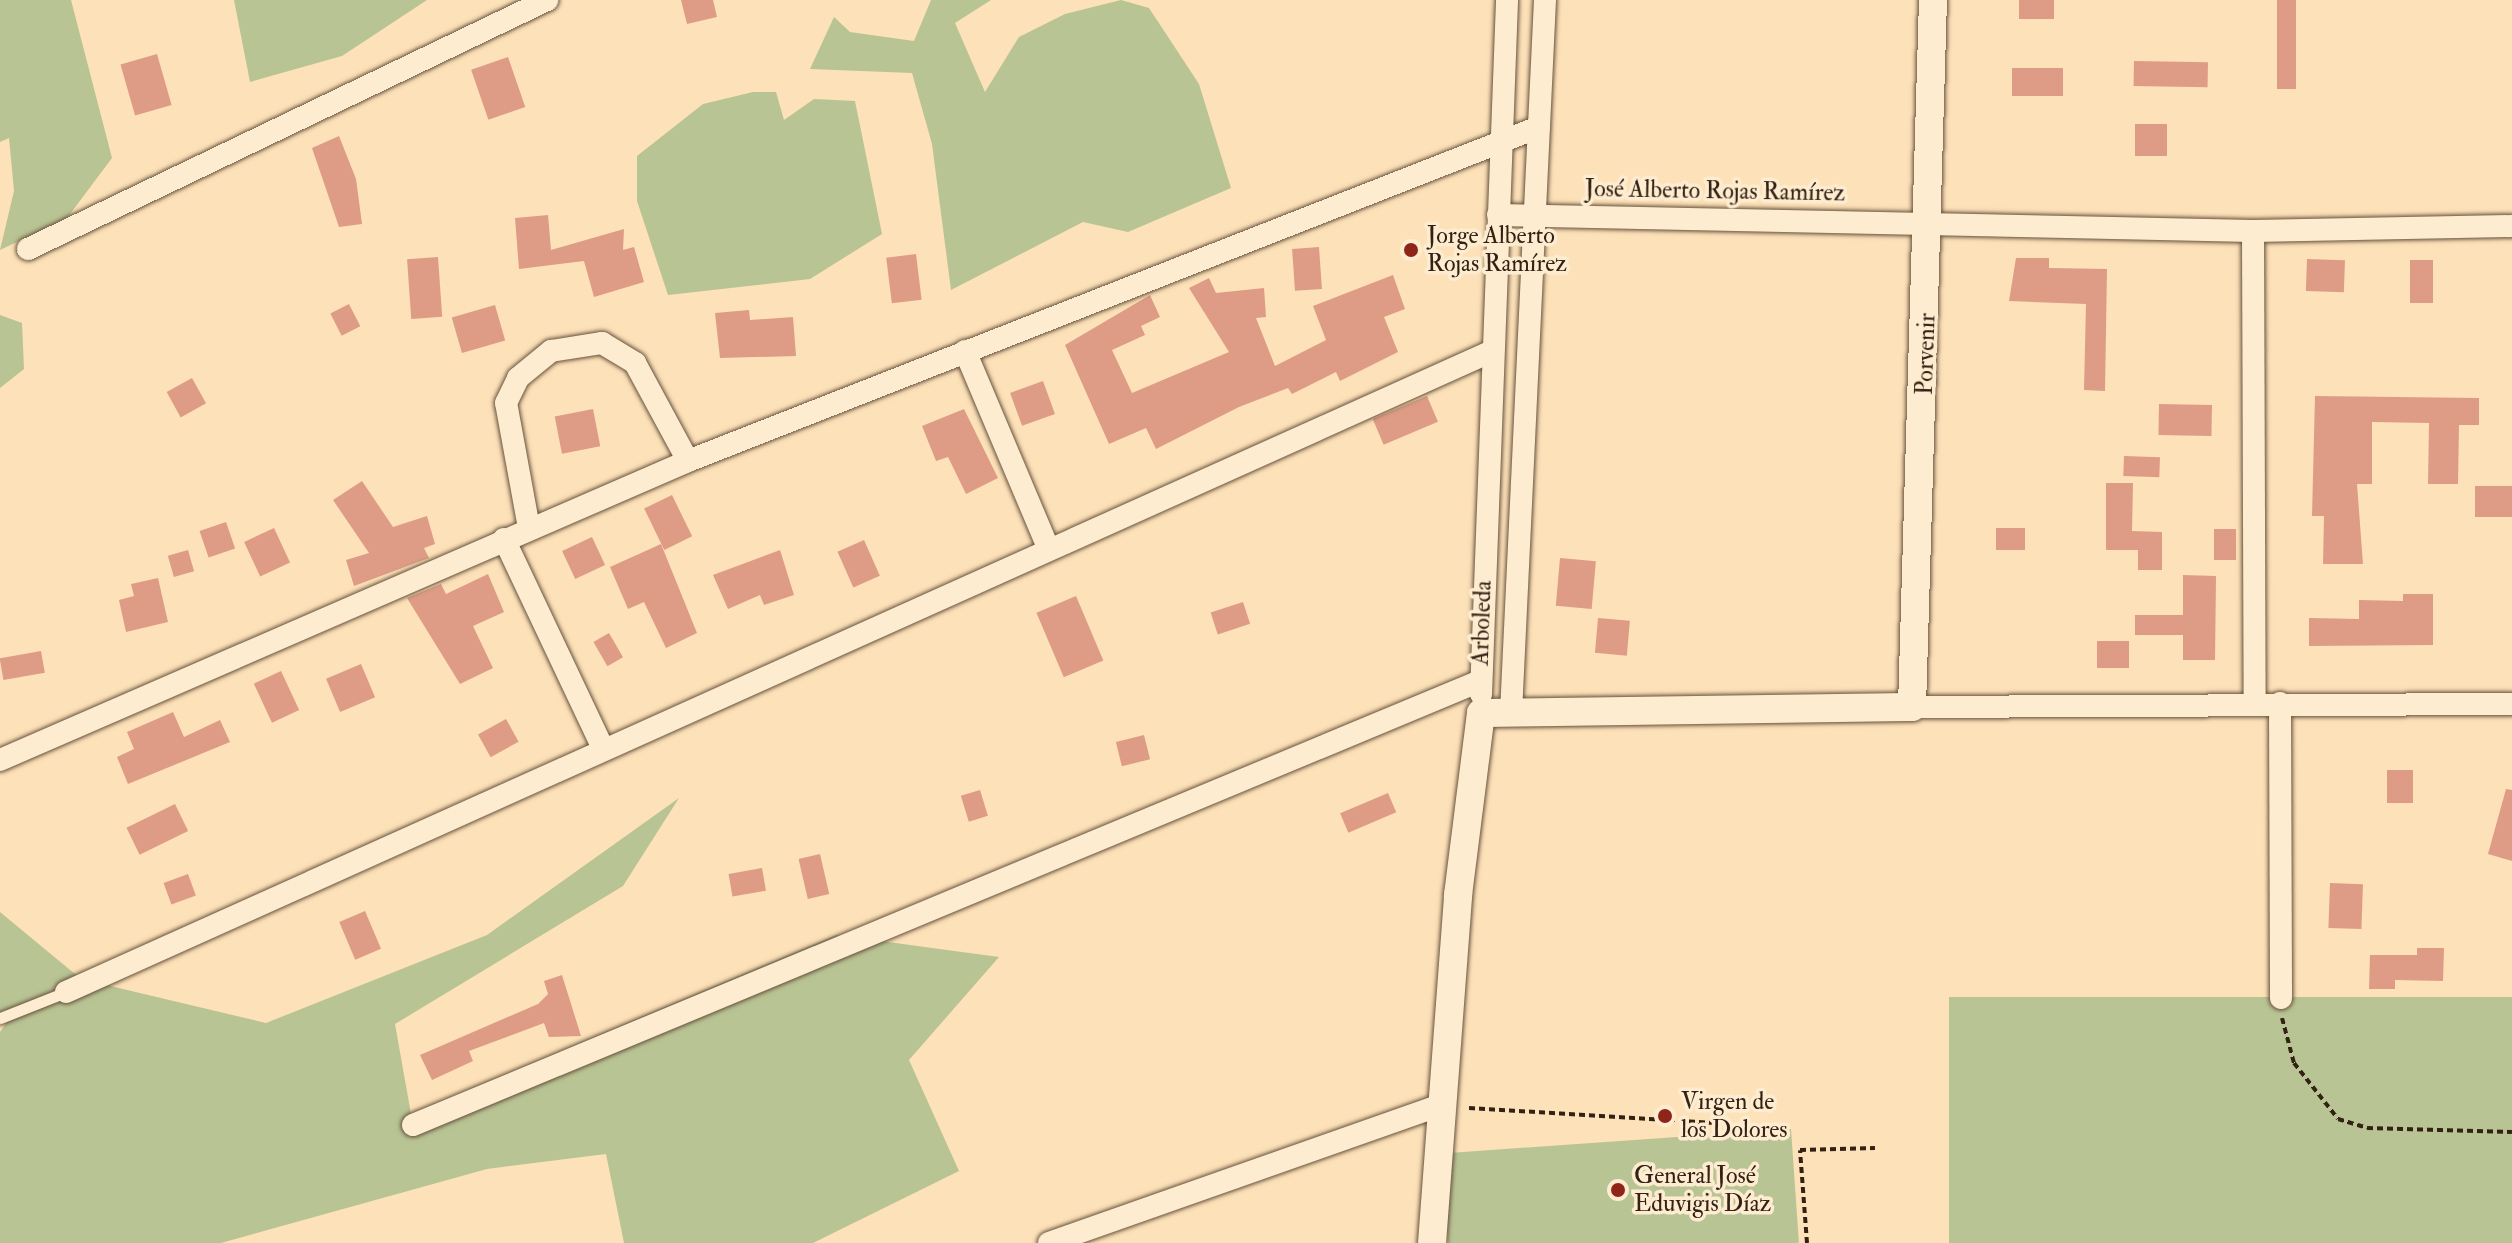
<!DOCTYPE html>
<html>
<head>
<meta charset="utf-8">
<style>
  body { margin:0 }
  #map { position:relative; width:2512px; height:1243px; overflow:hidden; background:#fde1b8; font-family:"IM FELL Double Pica",serif }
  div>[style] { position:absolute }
  .green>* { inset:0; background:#b9c494; transform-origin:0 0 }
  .building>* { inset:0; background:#de9c86; transform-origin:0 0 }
  .path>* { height:4px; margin-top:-2px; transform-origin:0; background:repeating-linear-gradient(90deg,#332214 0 6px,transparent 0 10px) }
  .roads { filter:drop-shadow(0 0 2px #66523d) drop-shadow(0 0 2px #66523d) }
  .service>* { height:11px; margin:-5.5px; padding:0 5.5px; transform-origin:5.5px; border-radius:5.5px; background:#feecd1 }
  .minor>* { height:22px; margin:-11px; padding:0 11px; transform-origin:11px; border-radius:11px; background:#feecd1 }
  .tertiary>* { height:28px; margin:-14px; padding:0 14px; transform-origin:14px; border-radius:14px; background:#feecd1 }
  .dots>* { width:22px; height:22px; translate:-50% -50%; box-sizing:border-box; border:4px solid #feecd1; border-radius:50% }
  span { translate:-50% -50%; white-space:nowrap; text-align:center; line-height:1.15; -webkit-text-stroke:7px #feecd1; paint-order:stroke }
  .street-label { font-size:24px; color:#332214 }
  .poi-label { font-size:24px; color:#332214 }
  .left { translate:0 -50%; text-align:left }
</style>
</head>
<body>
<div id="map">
  <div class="green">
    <div style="clip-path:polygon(0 0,71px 0,112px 158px,67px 218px,0 250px,14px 191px,9px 138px,0 142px)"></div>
    <div style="clip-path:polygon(234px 0,427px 0,342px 56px,250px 82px)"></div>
    <div style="clip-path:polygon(931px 0,991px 0,955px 23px,985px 92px,1019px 37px,1065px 14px,1121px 0,1149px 8px,1199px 84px,1231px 188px,1128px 232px,1083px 222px,951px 290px,932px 144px,912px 73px,810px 69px,834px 17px,850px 32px,914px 41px)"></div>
    <div style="clip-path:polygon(753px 92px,776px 92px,784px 120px,814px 99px,855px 101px,882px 234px,810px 279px,668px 295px,637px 201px,637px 156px,703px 104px)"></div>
    <div style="clip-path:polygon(0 315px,22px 323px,24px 369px,0 388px)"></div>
    <div style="clip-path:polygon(679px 798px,623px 886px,395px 1024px,411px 1114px,836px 935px,999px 957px,909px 1060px,959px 1171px,813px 1243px,624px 1243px,606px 1154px,487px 1169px,221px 1243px,0 1243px,0 1032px,7px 1022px,0 1017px,0 912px,81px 979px,266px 1023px,487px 935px)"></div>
    <div style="left:2512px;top:997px;width:246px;height:563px;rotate:90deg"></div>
    <div style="left:1791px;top:1129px;width:114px;height:350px;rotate:86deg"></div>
  </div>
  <div class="building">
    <div style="clip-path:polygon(681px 0,713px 0,717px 17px,687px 24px)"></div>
    <div style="left:2019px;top:0;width:35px;height:19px"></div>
    <div style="left:2277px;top:0;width:19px;height:89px"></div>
    <div style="left:157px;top:54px;width:53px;height:38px;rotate:74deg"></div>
    <div style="left:508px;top:57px;width:53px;height:39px;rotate:71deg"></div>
    <div style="left:2134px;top:61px;width:74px;height:25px;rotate:1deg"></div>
    <div style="left:2012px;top:68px;width:51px;height:28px"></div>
    <div style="left:2135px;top:124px;width:32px;height:32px"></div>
    <div style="clip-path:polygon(339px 136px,356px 179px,362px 224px,339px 227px,312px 148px)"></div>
    <div style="clip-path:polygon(548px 215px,551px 250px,624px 229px,623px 250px,634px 247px,644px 282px,594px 297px,584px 261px,519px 269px,515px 218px)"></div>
    <div style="left:1319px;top:247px;width:42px;height:27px;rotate:86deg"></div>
    <div style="left:916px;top:254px;width:46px;height:30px;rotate:83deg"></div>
    <div style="left:438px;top:257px;width:60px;height:31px;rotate:86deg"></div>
    <div style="clip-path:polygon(2016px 258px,2049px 258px,2049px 268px,2107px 269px,2105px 391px,2084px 390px,2086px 304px,2009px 301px)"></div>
    <div style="left:2307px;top:259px;width:38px;height:32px;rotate:2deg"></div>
    <div style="left:2410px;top:260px;width:23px;height:43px"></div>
    <div style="clip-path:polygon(1393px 275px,1405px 309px,1384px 317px,1398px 352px,1340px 381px,1336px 372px,1292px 394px,1288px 388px,1239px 407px,1156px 449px,1146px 428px,1109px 444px,1065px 345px,1150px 295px,1160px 317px,1141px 326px,1145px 335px,1112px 350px,1132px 393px,1229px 352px,1189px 288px,1209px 278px,1216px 293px,1264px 288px,1266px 317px,1256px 318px,1275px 366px,1326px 340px,1313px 306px)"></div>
    <div style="left:349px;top:304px;width:25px;height:21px;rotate:63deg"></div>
    <div style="left:495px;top:305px;width:37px;height:45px;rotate:74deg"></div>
    <div style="clip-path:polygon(749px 310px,750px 320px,793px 317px,796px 356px,720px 358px,715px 313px)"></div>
    <div style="left:192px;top:378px;width:29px;height:29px;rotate:61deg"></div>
    <div style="left:1043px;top:381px;width:35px;height:35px;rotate:70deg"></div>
    <div style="left:1427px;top:396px;width:28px;height:59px;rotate:67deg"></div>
    <div style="clip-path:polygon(2315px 396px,2479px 398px,2479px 425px,2459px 425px,2458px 484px,2428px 484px,2429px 423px,2372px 422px,2372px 484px,2357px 484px,2363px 564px,2323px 564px,2324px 516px,2312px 516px)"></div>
    <div style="left:2159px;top:404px;width:53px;height:31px;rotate:1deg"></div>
    <div style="left:593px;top:409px;width:38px;height:39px;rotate:79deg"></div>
    <div style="clip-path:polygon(964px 409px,998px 478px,966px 494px,948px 457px,936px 461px,922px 426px)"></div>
    <div style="left:2124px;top:456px;width:36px;height:20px;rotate:2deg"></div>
    <div style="clip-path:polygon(362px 481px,393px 527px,427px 516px,435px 544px,424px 548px,429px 558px,354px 586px,346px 560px,369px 553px,333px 500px)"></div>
    <div style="clip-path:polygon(2106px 483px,2133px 483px,2132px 531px,2162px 532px,2162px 570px,2138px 570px,2138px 550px,2106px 550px)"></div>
    <div style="left:2475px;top:486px;width:37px;height:31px"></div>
    <div style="left:672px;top:495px;width:46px;height:31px;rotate:64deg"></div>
    <div style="left:226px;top:522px;width:28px;height:28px;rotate:71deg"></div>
    <div style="left:274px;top:528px;width:38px;height:33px;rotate:65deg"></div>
    <div style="left:1996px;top:528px;width:29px;height:22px"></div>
    <div style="left:2214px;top:529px;width:22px;height:31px"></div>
    <div style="left:592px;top:537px;width:31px;height:33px;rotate:65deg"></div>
    <div style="left:864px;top:540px;width:39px;height:29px;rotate:66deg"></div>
    <div style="clip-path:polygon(661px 544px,697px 633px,666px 648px,644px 602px,628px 609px,610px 567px)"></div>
    <div style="left:188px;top:550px;width:22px;height:21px;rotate:74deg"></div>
    <div style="clip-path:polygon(780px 550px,794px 595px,764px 605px,760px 595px,728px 609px,713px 575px)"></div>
    <div style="left:1560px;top:558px;width:36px;height:48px;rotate:5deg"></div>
    <div style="clip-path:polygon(488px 574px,504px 612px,473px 626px,493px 668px,460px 684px,407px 598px,441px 584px,446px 594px)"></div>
    <div style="clip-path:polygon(2183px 575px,2216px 576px,2215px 660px,2183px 660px,2183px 635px,2135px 635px,2135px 615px,2183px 615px)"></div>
    <div style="clip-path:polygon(158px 578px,168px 622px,126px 632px,119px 600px,134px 596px,131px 584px)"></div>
    <div style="clip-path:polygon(2403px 594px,2433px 594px,2433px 645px,2309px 646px,2309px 618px,2359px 619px,2359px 600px,2403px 601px)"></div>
    <div style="left:1076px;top:596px;width:70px;height:43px;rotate:67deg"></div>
    <div style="left:1243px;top:602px;width:23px;height:34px;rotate:72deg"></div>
    <div style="left:1598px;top:618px;width:32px;height:35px;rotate:5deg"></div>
    <div style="left:609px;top:633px;width:28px;height:18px;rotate:60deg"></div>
    <div style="left:2097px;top:641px;width:32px;height:27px"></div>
    <div style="left:41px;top:651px;width:22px;height:42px;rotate:80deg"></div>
    <div style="left:361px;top:664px;width:36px;height:38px;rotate:67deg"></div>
    <div style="left:281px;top:671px;width:43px;height:30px;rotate:65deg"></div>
    <div style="clip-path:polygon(173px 712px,184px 737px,220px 720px,230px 742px,128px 784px,117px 757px,134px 749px,127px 732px)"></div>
    <div style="left:506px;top:719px;width:26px;height:32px;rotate:61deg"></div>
    <div style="left:1144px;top:735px;width:25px;height:29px;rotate:76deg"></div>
    <div style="left:2387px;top:770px;width:26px;height:33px"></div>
    <div style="clip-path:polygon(2506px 789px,2512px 790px,2512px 861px,2488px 854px)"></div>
    <div style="left:980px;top:790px;width:27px;height:20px;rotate:73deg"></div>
    <div style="left:1388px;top:793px;width:21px;height:52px;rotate:67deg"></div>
    <div style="left:175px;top:804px;width:30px;height:54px;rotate:64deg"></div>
    <div style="left:820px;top:854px;width:41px;height:22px;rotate:77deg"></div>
    <div style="left:762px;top:868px;width:23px;height:34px;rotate:80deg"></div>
    <div style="left:188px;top:874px;width:23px;height:26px;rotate:70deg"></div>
    <div style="left:2330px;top:883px;width:33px;height:45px;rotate:2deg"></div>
    <div style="left:365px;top:911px;width:41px;height:28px;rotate:67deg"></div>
    <div style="clip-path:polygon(2417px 948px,2444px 948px,2443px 981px,2395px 980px,2395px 989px,2369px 989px,2370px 955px,2417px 955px)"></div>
    <div style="clip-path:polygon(562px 975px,581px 1036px,549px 1037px,544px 1023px,469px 1051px,473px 1061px,432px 1080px,420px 1055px,538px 1004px,548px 994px,544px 981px)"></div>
  </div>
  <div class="path">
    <div style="left:2282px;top:1018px;width:47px;rotate:75.1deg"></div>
    <div style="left:2294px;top:1063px;width:71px;rotate:51.8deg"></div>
    <div style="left:2338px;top:1119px;width:30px;rotate:17deg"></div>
    <div style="left:2367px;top:1128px;width:145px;rotate:1.6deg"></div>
    <div style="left:1469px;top:1108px;width:246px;rotate:3.5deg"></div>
    <div style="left:1807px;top:1243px;width:93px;rotate:-94.3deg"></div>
    <div style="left:1800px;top:1150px;width:75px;rotate:-1.5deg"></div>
  </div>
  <div class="roads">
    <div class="service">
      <div style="left:0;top:1018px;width:71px;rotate:-21.5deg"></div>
    </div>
    <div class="minor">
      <div style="left:1498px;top:215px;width:755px;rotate:1.21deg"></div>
      <div style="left:2253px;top:231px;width:259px;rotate:-1.1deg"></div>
      <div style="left:2253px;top:231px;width:472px;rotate:89.8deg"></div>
      <div style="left:28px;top:249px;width:576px;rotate:-25.63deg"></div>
      <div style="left:965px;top:351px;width:211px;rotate:67.1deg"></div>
      <div style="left:529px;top:528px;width:127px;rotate:-100.4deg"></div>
      <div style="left:506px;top:403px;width:28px;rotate:-64deg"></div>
      <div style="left:518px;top:378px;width:43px;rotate:-39.3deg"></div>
      <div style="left:551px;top:351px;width:52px;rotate:-8.9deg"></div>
      <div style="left:602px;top:343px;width:39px;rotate:31deg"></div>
      <div style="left:635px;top:363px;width:111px;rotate:61.6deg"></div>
      <div style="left:504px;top:539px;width:229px;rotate:64.7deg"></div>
      <div style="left:1481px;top:694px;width:694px;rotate:-87.85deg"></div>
      <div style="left:2280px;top:703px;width:295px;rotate:89.8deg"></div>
      <div style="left:1912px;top:707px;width:600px;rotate:-0.29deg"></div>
      <div style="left:1511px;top:713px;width:714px;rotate:-87.27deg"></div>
      <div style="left:0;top:760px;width:750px;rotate:-23.49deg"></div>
      <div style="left:688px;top:461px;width:914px;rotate:-21.43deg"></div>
      <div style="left:66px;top:992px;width:1563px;rotate:-24.2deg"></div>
      <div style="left:413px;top:1125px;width:1156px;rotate:-22.59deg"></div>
      <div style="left:1049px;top:1243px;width:413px;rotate:-19.4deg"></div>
    </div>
    <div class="tertiary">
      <div style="left:1432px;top:1243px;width:349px;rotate:-85.7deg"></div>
      <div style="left:1458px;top:895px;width:183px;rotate:-82.8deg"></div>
      <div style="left:1481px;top:713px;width:431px;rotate:-0.8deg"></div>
      <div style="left:1912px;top:707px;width:707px;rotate:-88.3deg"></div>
    </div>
  </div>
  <div class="dots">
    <div style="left:1411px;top:250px;background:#8f2418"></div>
    <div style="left:1665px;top:1116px;background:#8f2418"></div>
    <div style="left:1618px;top:1190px;background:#8f2418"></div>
  </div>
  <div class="street-label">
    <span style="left:1715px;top:191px;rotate:1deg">José Alberto Rojas Ramírez</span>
    <span style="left:1926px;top:354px;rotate:-88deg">Porvenir</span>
    <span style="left:1482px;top:623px;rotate:-88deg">Arboleda</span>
  </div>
  <div class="poi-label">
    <span class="left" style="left:1427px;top:250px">Jorge Alberto<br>Rojas Ramírez</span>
    <span class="left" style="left:1681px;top:1116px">Virgen de<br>los Dolores</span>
    <span class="left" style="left:1634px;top:1190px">General José<br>Eduvigis Díaz</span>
  </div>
</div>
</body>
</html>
